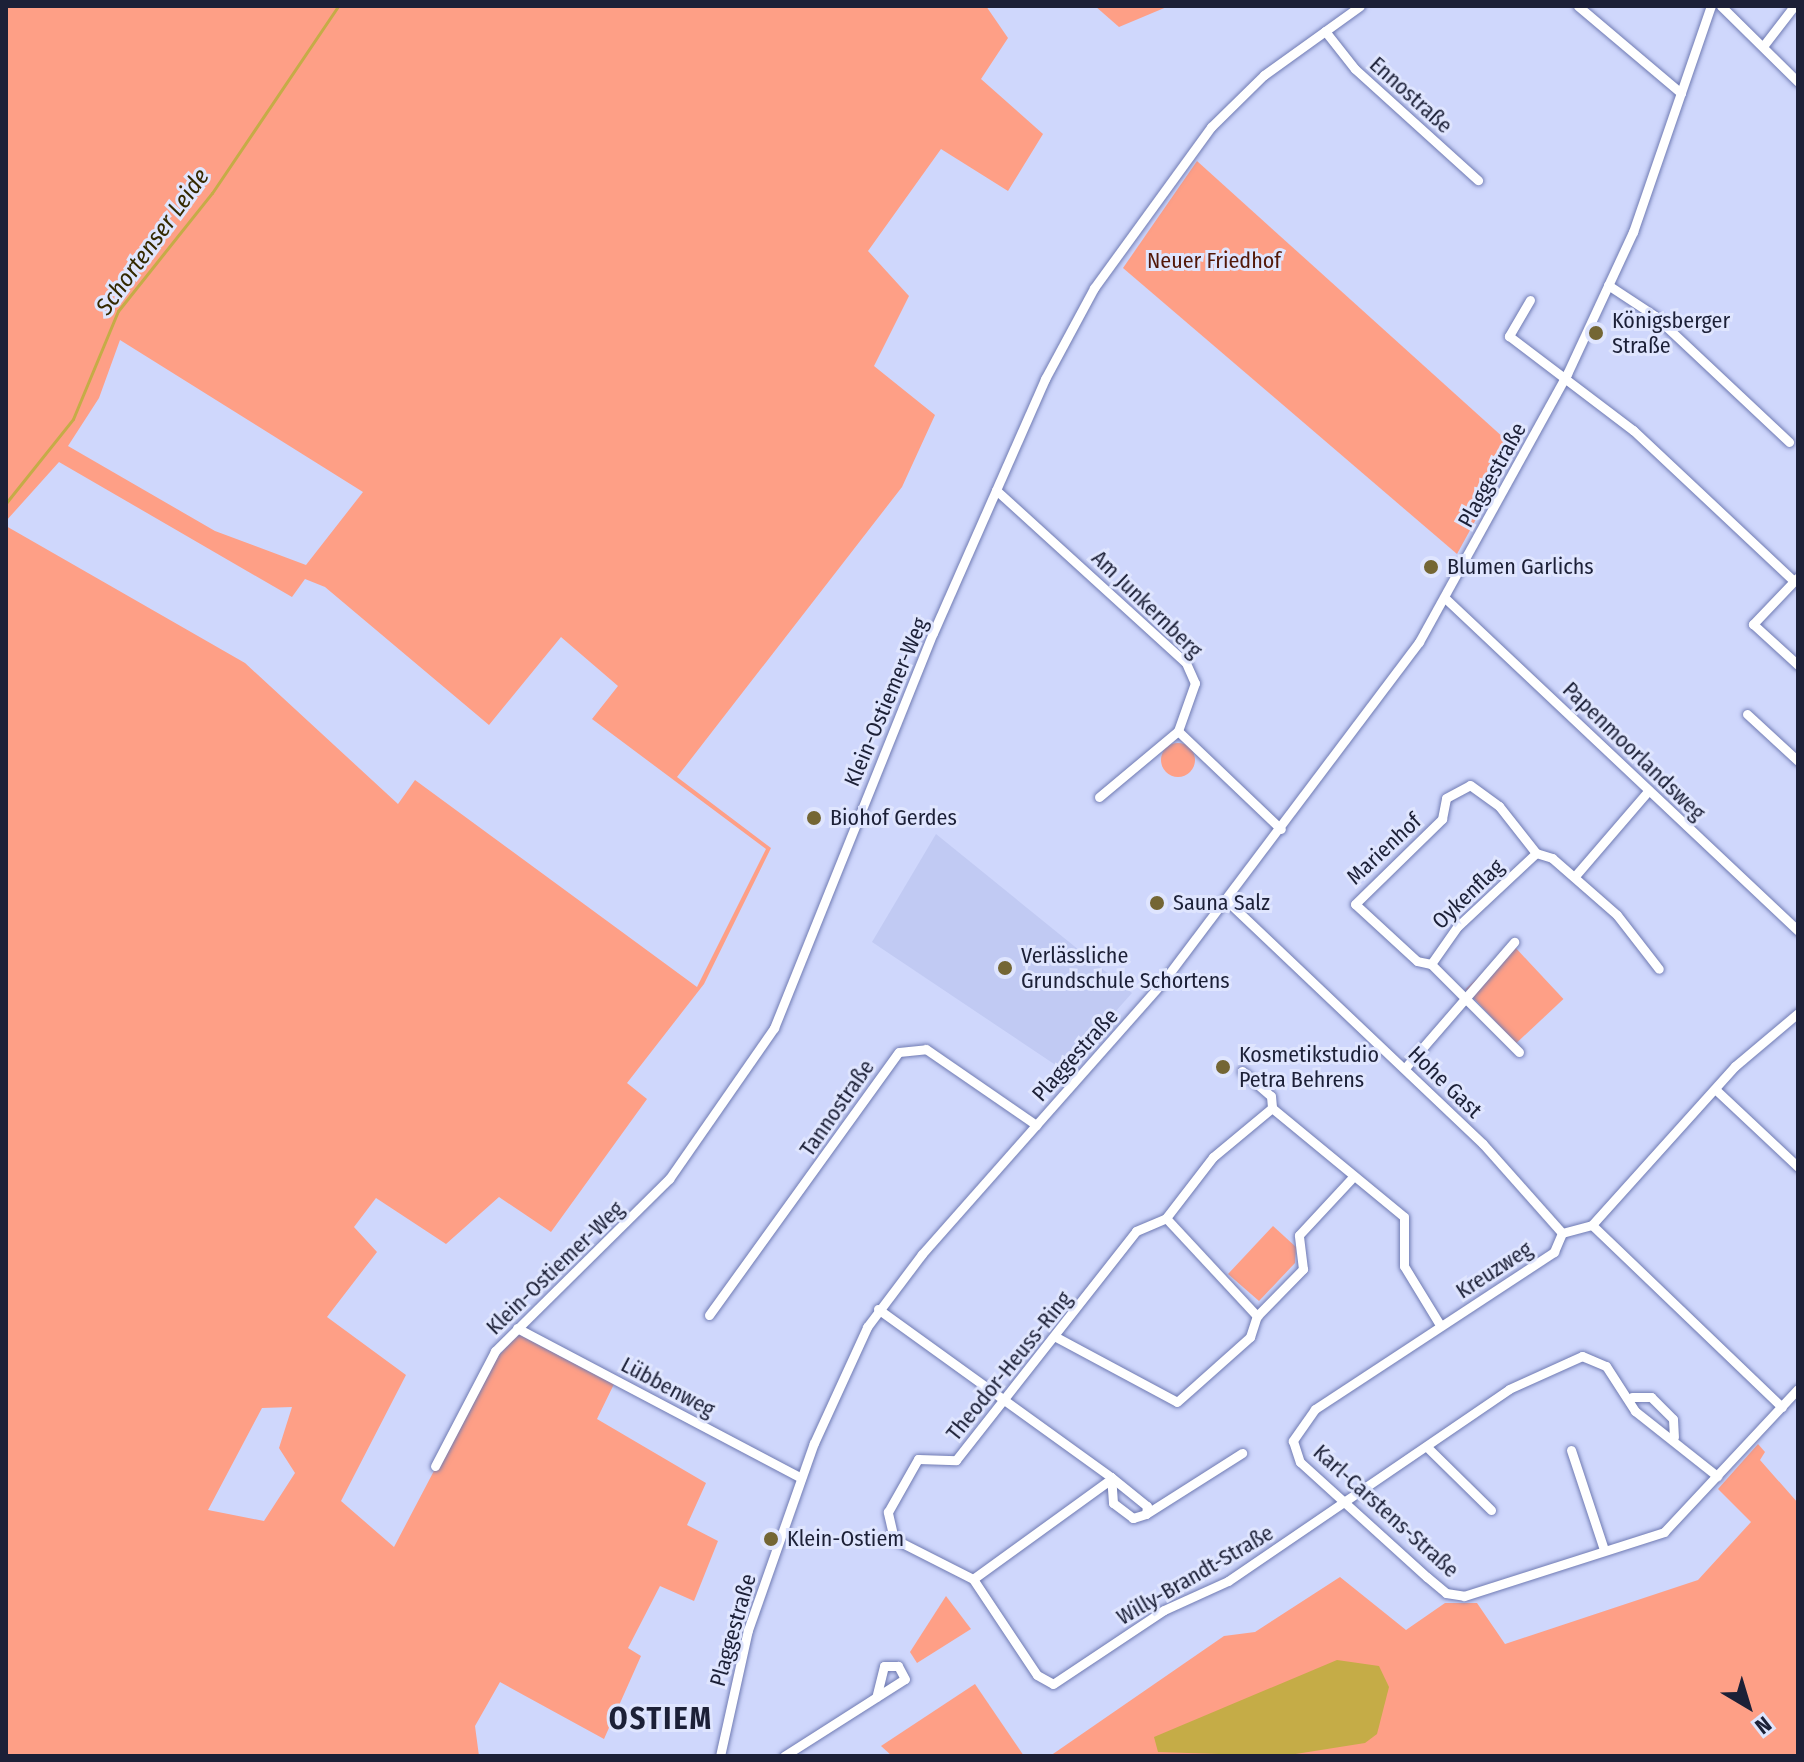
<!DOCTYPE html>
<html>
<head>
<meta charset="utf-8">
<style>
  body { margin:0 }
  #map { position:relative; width:1804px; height:1762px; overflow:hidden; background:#cfd7fc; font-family:"Fira Sans Condensed",sans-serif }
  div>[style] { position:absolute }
  .built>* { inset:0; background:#c1caf3 }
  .green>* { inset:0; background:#fe9f86; transform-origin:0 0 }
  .round { border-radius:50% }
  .water>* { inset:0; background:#c5ac47 }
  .stream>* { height:3px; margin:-1.5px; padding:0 1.5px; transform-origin:1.5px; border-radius:1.5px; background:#c5ac47 }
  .roads { filter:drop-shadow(0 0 2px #707bb3) drop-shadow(0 0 2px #707bb3) }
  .minor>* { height:9px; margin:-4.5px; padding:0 4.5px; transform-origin:4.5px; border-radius:4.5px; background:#fff }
  .dots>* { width:22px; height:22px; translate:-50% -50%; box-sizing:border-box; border:4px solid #dfe5fe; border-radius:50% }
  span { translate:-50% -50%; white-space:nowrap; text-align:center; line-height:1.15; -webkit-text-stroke:6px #dfe5fe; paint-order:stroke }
  .street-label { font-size:22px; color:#1c2037 }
  .park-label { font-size:22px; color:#531809 }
  .poi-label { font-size:22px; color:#1c2037 }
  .left { translate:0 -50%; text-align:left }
  .water-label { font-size:24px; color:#342900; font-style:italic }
  .district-label { font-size:30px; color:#1c2037; font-weight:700; letter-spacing:2px }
  .frame { position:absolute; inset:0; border:8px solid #1c2037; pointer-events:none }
  .north { position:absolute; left:1708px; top:1666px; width:80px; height:80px; -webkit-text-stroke:6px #dfe5fe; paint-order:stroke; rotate:142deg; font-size:22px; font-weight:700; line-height:32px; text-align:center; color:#1c2037 }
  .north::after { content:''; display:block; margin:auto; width:28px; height:36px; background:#1c2037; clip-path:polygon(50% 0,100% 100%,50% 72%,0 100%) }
</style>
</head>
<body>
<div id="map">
  <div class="built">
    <div style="clip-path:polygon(936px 834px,1132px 993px,1063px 1070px,872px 942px)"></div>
  </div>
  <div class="green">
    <div style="clip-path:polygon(evenodd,6px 6px,986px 6px,1008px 38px,981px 79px,1043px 134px,1008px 191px,941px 149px,868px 251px,909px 296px,874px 366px,935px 415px,902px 487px,677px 777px,771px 848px,704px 984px,627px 1083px,647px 1099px,551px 1232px,499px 1197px,446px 1244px,376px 1198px,354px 1227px,377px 1252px,327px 1317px,406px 1375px,341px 1501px,394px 1547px,488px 1368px,518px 1334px,614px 1384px,597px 1419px,706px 1483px,687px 1525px,718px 1541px,694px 1601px,660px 1586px,628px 1648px,641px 1656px,604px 1739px,500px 1682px,475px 1726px,479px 1756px,6px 1756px,6px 526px,245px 663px,398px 804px,415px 780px,697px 987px,766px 849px,592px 719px,618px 686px,561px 637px,489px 725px,325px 587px,305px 579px,292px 597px,59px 462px,6px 521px,6px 6px,120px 340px,363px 492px,306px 565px,215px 531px,68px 446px,99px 398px,120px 340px,6px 6px,292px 1407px,279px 1448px,295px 1473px,264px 1521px,208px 1510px,262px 1408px,292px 1407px)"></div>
    <div style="clip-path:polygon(1095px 6px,1169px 6px,1119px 27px)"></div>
    <div style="clip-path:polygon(1197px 161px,1515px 448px,1457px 554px,1123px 268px)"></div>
    <div class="round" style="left:1161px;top:743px;width:34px;height:34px"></div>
    <div style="left:1513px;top:945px;width:74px;height:65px;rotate:47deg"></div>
    <div style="clip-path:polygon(1273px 1226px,1296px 1247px,1295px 1263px,1259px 1301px,1228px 1274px)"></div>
    <div style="clip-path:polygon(1758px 1444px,1765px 1452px,1760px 1460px,1798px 1503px,1798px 1754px,1050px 1756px,1224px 1636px,1255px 1632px,1340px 1577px,1406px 1630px,1445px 1603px,1477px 1603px,1505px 1644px,1698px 1580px,1751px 1522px,1718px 1489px)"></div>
    <div style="clip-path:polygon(946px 1596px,971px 1629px,917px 1663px,910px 1652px)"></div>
    <div style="clip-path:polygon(975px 1684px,1024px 1756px,892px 1756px,881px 1746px)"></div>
  </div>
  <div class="water">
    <div style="clip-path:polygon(1337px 1660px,1379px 1666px,1389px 1687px,1377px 1734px,1365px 1743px,1283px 1756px,1158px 1752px,1154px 1737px)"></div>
  </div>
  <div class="stream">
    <div style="left:6px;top:503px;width:107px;rotate:-51.4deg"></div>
    <div style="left:73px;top:419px;width:117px;rotate:-67.4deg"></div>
    <div style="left:118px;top:311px;width:151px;rotate:-51.5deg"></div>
    <div style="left:212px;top:193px;width:225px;rotate:-56deg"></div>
  </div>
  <div class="roads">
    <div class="minor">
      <div style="left:1578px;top:6px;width:135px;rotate:40.2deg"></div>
      <div style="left:1721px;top:6px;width:108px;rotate:44.6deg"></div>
      <div style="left:1325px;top:31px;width:48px;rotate:51.7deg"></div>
      <div style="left:1355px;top:69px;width:166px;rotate:42.1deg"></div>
      <div style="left:1764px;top:45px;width:49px;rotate:-52.4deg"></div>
      <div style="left:1608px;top:285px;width:56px;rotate:33.4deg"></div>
      <div style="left:1655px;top:316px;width:184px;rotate:43.2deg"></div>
      <div style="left:1530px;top:300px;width:42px;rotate:120.3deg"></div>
      <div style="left:1509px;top:336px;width:156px;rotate:37.2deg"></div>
      <div style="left:1633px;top:430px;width:221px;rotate:43.2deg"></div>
      <div style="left:996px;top:490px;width:257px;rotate:42.3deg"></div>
      <div style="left:1186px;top:663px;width:22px;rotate:66deg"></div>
      <div style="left:1195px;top:683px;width:51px;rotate:109.5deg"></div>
      <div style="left:1178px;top:731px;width:142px;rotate:43.6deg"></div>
      <div style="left:1797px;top:578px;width:64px;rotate:133.7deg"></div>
      <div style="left:1753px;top:624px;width:61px;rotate:42.3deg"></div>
      <div style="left:1445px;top:598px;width:485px;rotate:43.3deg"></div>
      <div style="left:1747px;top:714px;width:69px;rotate:42.7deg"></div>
      <div style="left:1099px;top:797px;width:103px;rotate:-39.9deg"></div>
      <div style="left:1575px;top:876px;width:113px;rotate:-49.3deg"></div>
      <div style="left:1226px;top:900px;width:354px;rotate:43.5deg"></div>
      <div style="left:1483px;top:1144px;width:119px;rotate:48.4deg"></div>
      <div style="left:1431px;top:964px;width:45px;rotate:-54.9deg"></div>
      <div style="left:1457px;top:927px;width:108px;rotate:-43.1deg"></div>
      <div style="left:1798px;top:1013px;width:82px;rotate:139.9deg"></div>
      <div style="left:1735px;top:1066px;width:214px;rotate:132deg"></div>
      <div style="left:1592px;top:1225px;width:31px;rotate:165deg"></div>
      <div style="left:1562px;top:1233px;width:21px;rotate:113deg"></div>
      <div style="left:1554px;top:1252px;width:286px;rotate:146.7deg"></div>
      <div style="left:1315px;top:1409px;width:39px;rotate:125deg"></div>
      <div style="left:1293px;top:1441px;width:22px;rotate:72deg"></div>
      <div style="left:1300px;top:1462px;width:171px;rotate:42.2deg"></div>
      <div style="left:1427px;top:1577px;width:25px;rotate:40deg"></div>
      <div style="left:1446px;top:1593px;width:18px;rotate:9deg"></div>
      <div style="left:1464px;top:1596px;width:210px;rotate:-17.7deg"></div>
      <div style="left:1664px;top:1532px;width:196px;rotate:-46.9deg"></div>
      <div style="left:1519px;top:1052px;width:124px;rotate:-135deg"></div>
      <div style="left:1431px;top:964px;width:14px;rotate:-168deg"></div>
      <div style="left:1417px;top:961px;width:84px;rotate:-137.4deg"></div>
      <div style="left:1355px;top:904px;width:122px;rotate:-44.3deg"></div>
      <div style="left:1442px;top:819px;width:21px;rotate:-79deg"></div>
      <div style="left:1446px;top:798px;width:27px;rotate:-28deg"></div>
      <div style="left:1470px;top:785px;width:36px;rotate:36deg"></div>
      <div style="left:1499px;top:806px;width:60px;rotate:51.8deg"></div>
      <div style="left:1536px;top:853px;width:17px;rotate:17deg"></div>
      <div style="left:1552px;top:858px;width:86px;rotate:41.2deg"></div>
      <div style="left:1617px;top:915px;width:68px;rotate:52.1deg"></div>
      <div style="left:1405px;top:1068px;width:167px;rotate:-49.1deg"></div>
      <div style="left:1242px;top:1071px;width:38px;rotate:41deg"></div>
      <div style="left:1271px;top:1096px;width:12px;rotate:85deg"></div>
      <div style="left:1715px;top:1089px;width:114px;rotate:43.2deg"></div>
      <div style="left:1166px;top:1218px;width:134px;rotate:47.1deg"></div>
      <div style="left:1592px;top:1225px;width:263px;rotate:43.8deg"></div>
      <div style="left:878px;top:1309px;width:287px;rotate:35.8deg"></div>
      <div style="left:1111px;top:1477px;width:46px;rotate:38.9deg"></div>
      <div style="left:1147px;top:1506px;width:8px;rotate:97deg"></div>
      <div style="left:1146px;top:1514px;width:14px;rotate:163deg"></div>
      <div style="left:1133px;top:1518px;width:25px;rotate:-143deg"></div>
      <div style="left:1113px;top:1503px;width:26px;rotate:-94deg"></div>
      <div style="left:709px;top:1315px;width:324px;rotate:-54.2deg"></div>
      <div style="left:899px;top:1052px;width:27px;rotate:-6deg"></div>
      <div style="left:926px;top:1049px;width:134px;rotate:34.6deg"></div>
      <div style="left:517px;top:1328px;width:321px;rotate:27.8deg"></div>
      <div style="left:1056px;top:1337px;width:137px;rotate:28.2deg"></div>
      <div style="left:1177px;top:1402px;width:98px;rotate:-41.7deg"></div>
      <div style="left:1250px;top:1337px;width:22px;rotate:-72deg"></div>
      <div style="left:1257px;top:1316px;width:66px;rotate:-45.6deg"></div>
      <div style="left:1303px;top:1269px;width:34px;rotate:-97deg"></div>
      <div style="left:1299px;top:1235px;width:76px;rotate:-47.1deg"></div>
      <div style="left:1632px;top:1397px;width:19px"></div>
      <div style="left:1651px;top:1397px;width:31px;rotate:45deg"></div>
      <div style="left:1673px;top:1419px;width:18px;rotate:87deg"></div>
      <div style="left:1429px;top:1449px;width:87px;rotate:44.5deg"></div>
      <div style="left:1571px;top:1450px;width:105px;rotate:71.7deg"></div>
      <div style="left:435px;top:1466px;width:130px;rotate:-62.4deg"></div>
      <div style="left:495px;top:1351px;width:245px;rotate:-44.7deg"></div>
      <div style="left:669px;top:1179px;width:184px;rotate:-55.2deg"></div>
      <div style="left:774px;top:1028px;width:426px;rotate:-68.1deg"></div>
      <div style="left:933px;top:633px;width:278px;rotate:-66.2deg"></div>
      <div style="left:1045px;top:379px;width:103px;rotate:-61.7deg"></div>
      <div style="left:1094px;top:288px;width:199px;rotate:-54deg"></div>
      <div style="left:1211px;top:127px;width:74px;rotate:-44.5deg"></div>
      <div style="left:1264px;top:75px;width:118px;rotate:-35.7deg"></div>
      <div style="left:1107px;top:1482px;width:165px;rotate:144.1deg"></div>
      <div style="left:973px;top:1579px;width:115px;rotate:56.3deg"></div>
      <div style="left:1037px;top:1675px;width:18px;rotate:29deg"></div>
      <div style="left:1053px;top:1684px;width:133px;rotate:-33.7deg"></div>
      <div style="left:1164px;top:1610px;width:70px;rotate:-24.4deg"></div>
      <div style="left:1228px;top:1581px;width:340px;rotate:-34.3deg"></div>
      <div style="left:1509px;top:1389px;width:80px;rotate:-24.3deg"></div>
      <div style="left:1582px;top:1356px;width:26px;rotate:23deg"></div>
      <div style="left:1606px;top:1366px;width:54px;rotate:57.2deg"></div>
      <div style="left:1635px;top:1411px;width:105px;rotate:38.4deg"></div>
      <div style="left:1146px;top:1514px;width:114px;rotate:-32.4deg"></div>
      <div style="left:973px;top:1579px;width:89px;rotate:-153.1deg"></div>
      <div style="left:894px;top:1539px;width:28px;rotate:-103deg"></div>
      <div style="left:888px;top:1512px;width:61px;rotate:-60.5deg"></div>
      <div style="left:918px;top:1459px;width:38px;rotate:2deg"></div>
      <div style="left:956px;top:1460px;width:291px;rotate:-51.8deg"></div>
      <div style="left:1136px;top:1231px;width:33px;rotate:-23deg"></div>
      <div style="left:1166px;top:1218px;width:77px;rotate:-52.4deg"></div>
      <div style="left:1213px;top:1157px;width:77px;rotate:-39.7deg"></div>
      <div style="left:1272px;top:1108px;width:171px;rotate:39.5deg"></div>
      <div style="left:1404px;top:1217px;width:49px;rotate:90deg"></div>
      <div style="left:1404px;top:1266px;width:69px;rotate:58.6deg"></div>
      <div style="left:720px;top:1756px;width:129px;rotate:-77.5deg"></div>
      <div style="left:748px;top:1630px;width:198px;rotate:-70.6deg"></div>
      <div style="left:814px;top:1443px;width:128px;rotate:-65.4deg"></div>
      <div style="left:867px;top:1327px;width:91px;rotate:-53deg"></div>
      <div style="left:922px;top:1254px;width:367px;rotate:-48.5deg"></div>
      <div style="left:1165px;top:979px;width:422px;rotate:-53deg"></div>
      <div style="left:1419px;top:642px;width:306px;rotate:-61.1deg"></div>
      <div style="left:1567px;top:374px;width:157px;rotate:-65.1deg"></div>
      <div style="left:1633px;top:232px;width:239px;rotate:-71deg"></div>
      <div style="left:784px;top:1756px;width:143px;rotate:-32.5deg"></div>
      <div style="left:905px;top:1679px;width:15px;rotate:-118deg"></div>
      <div style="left:898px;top:1666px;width:14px;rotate:180deg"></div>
      <div style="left:884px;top:1666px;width:32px;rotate:104deg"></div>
    </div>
  </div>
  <div class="dots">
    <div style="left:1596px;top:333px;background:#746634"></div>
    <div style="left:1431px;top:567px;background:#746634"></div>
    <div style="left:814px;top:818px;background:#746634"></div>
    <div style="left:1157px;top:903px;background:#746634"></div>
    <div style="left:1005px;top:968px;background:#746634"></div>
    <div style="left:1223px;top:1067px;background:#746634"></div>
    <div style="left:771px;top:1539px;background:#746634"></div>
  </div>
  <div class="street-label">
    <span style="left:1411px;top:95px;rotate:42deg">Ennostraße</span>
    <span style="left:1492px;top:475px;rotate:-61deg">Plaggestraße</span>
    <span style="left:1147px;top:604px;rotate:44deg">Am Junkernberg</span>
    <span style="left:886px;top:702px;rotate:-67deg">Klein-Ostiemer-Weg</span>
    <span style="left:1634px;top:751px;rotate:44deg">Papenmoorlandsweg</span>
    <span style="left:1384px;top:849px;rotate:-43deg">Marienhof</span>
    <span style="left:1468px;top:894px;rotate:-44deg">Oykenflag</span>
    <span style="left:1075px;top:1055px;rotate:-48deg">Plaggestraße</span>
    <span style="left:1445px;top:1082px;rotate:44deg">Hohe Gast</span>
    <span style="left:837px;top:1108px;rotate:-55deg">Tannostraße</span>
    <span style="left:555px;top:1268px;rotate:-44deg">Klein-Ostiemer-Weg</span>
    <span style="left:1494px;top:1270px;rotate:-33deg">Kreuzweg</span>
    <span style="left:1009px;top:1366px;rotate:-51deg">Theodor-Heuss-Ring</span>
    <span style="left:668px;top:1387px;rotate:28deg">Lübbenweg</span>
    <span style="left:1386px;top:1511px;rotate:42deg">Karl-Carstens-Straße</span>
    <span style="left:1195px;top:1575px;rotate:-30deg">Willy-Brandt-Straße</span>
    <span style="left:733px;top:1630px;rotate:-74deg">Plaggestraße</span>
  </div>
  <div class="park-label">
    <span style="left:1214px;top:261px">Neuer Friedhof</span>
  </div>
  <div class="poi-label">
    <span class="left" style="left:1612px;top:333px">Königsberger<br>Straße</span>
    <span class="left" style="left:1447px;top:567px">Blumen Garlichs</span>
    <span class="left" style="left:830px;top:818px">Biohof Gerdes</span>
    <span class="left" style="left:1173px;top:903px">Sauna Salz</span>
    <span class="left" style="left:1021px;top:968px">Verlässliche<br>Grundschule Schortens</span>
    <span class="left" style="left:1239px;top:1067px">Kosmetikstudio<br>Petra Behrens</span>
    <span class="left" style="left:787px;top:1539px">Klein-Ostiem</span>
  </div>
  <div class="water-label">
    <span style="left:153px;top:242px;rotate:-54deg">Schortenser Leide</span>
  </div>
  <div class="district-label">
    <span style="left:661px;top:1719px">OSTIEM</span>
  </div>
  <div class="frame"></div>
  <div class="north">N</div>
</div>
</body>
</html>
